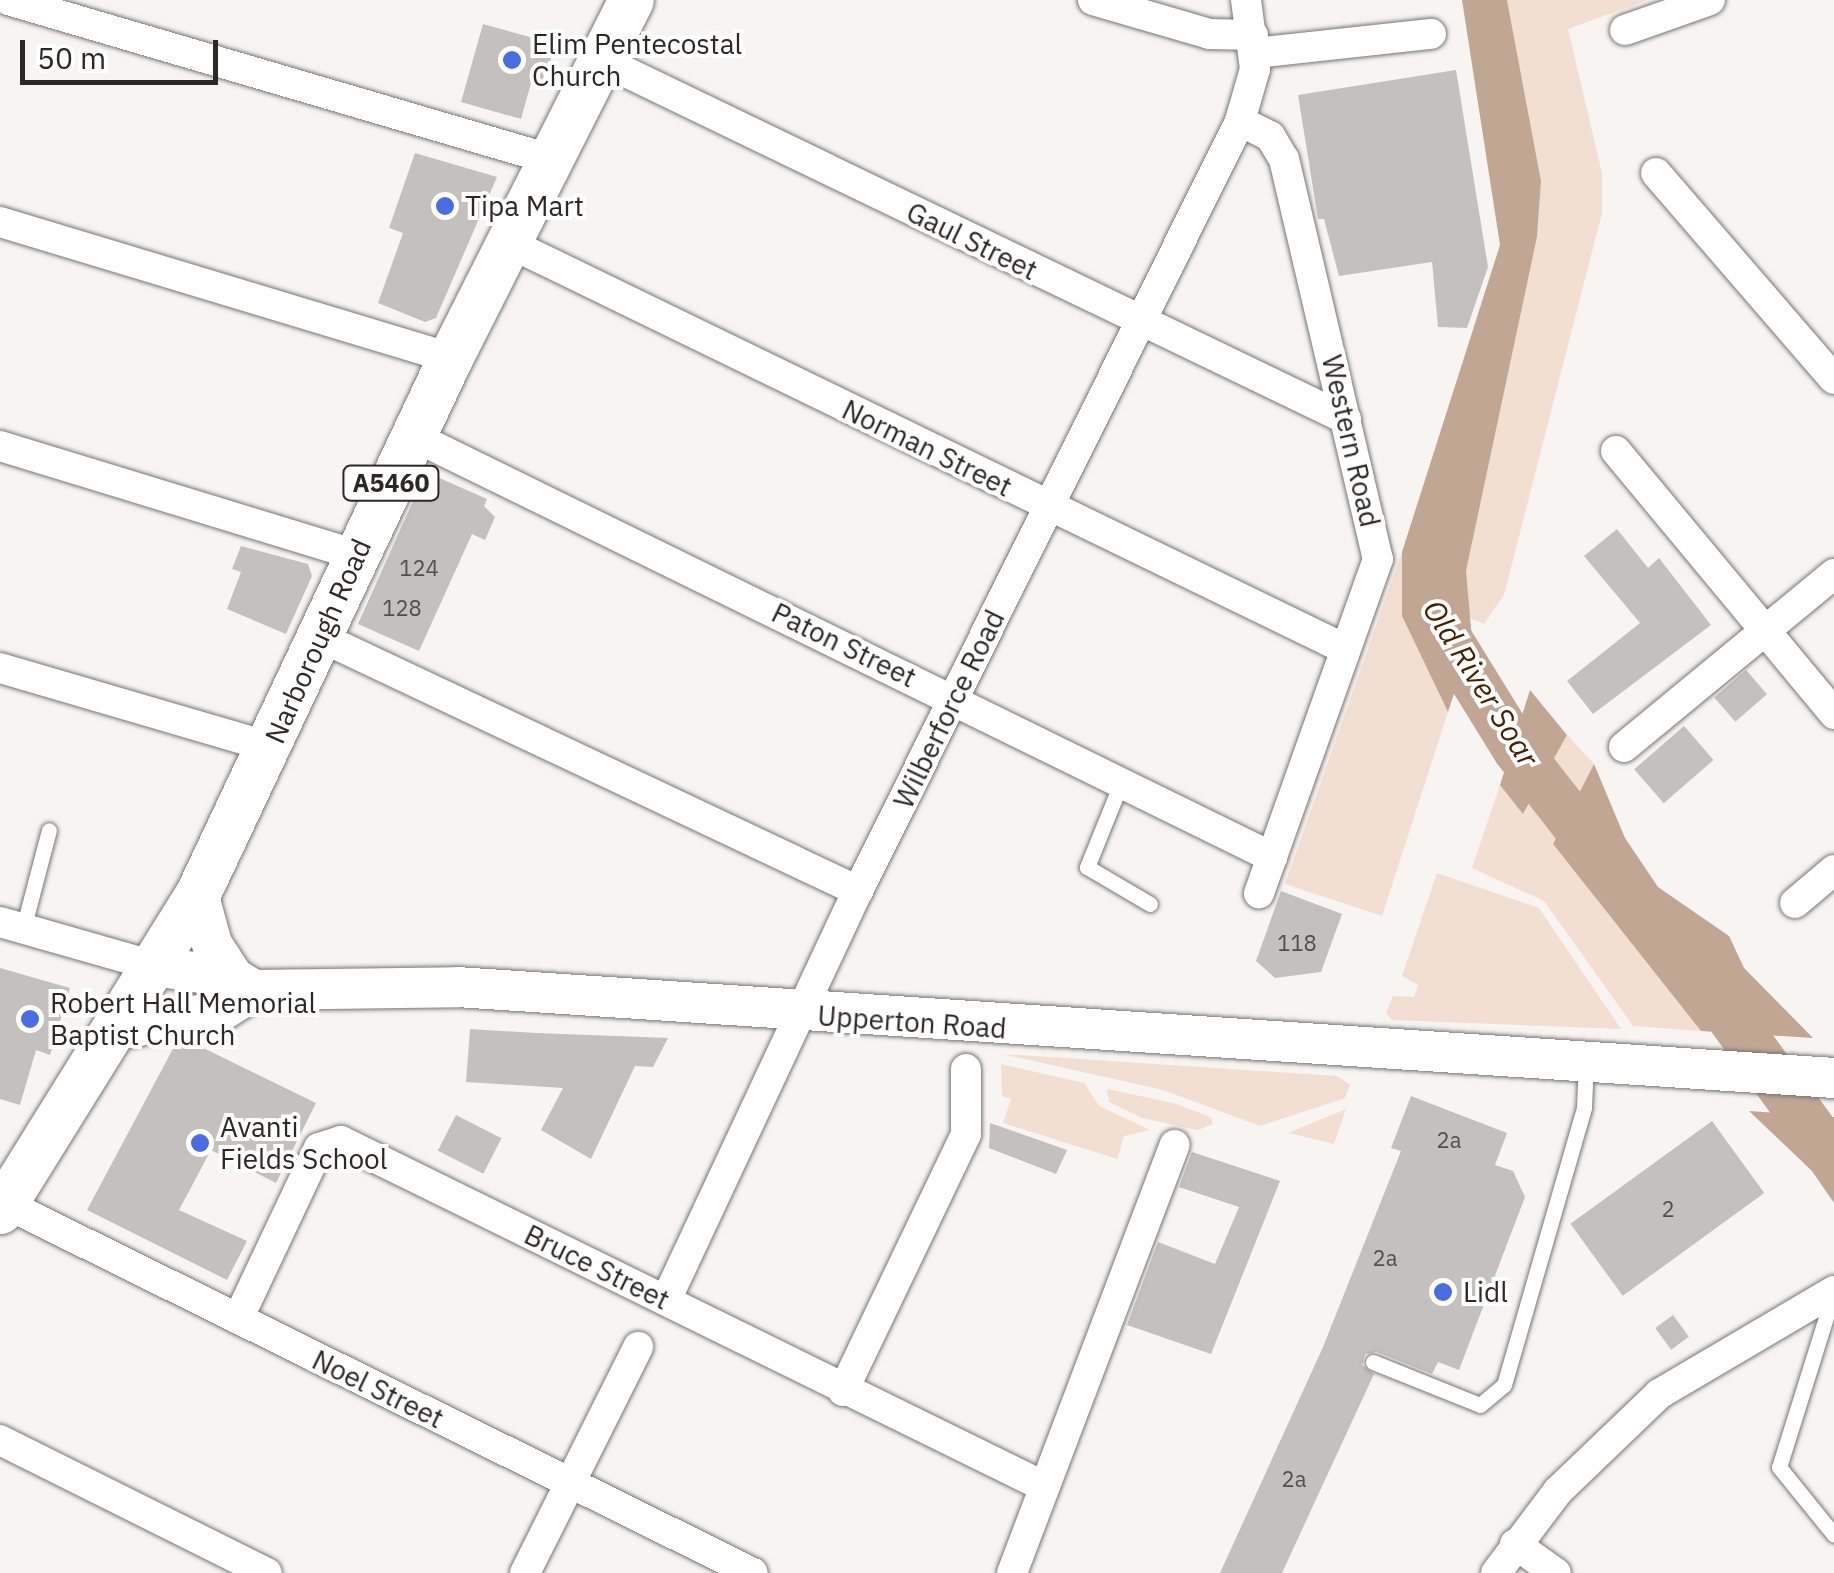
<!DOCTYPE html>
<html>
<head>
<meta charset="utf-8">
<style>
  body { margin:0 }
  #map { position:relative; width:1834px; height:1573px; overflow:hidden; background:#f8f4f1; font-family:"IBM Plex Sans",sans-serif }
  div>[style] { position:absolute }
  .green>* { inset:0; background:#f2dfd2 }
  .water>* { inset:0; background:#c1a694 }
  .river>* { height:48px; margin:-24px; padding:0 24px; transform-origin:24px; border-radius:24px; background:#c1a694 }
  .building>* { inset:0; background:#c4c0be; transform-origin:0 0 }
  .roads { filter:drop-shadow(0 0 2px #797573) drop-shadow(0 0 2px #797573) }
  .lane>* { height:15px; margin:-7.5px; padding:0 7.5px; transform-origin:7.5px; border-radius:7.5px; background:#fff }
  .street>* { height:30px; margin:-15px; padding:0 15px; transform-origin:15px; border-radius:15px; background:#fff }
  .secondary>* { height:40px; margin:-20px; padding:0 20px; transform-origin:20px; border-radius:20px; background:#fff }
  .primary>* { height:45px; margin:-22.5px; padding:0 22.5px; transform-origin:22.5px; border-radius:22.5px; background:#fff }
  .dots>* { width:28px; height:28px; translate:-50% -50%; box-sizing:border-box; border:5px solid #fff; border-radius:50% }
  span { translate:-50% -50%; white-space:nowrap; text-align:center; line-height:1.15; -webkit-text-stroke:8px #fff; paint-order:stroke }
  .number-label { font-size:22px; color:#514f4e }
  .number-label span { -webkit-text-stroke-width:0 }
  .shield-label span { padding:2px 8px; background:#fff; border:2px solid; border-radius:8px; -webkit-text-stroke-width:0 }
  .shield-label { font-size:25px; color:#2b2928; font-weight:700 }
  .poi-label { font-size:28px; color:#2b2928 }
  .left { translate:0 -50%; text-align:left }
  .street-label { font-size:28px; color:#2b2928 }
  .water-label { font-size:30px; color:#462100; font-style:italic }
  .scale { position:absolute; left:20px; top:40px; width:198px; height:45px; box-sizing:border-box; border:5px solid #2b2928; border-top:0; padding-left:12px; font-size:30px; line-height:35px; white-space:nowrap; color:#2b2928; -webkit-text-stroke:8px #fff; paint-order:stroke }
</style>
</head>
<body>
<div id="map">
  <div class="green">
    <div style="clip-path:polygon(1507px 0,1648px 0,1568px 29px,1602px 173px,1602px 213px,1504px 595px,1484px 624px,1465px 616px,1466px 571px,1537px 237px,1541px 181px)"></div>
    <div style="clip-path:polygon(1402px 552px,1402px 616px,1448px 712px,1382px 916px,1285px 884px)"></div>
    <div style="clip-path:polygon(1567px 735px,1594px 764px,1553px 844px,1701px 1031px,1633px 1026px,1544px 901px,1472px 868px,1500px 785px,1524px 813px)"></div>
    <div style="clip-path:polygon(1437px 873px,1539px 908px,1621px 1029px,1392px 1020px,1386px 1013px,1393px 996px,1414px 997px,1418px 985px,1402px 976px)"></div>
    <div style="clip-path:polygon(1003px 1054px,1337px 1076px,1350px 1085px,1345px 1098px,1260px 1126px,1163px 1090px)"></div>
    <div style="clip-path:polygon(1001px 1064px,1084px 1083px,1099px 1106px,1150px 1130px,1124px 1136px,1117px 1159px,1003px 1123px,1011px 1099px,1002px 1096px)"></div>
    <div style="clip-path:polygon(1107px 1089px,1173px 1103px,1211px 1117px,1213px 1124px,1198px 1130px,1142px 1118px,1109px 1102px)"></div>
    <div style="clip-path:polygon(1346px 1109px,1334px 1144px,1288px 1133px)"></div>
  </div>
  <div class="water">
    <div style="clip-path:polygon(1462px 0,1507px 0,1541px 181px,1537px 237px,1466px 571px,1472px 639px,1448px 712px,1402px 616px,1402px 552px,1500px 245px)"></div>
    <div style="clip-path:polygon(1530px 690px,1567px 735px,1523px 814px,1500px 785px)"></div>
    <div style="clip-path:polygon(1594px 764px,1625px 838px,1658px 887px,1729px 936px,1744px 968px,1813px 1038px,1701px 1031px,1553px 844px)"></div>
    <div style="clip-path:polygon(1749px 1111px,1834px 1117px,1834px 1203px,1812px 1171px)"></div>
  </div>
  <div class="river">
    <div style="left:1431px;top:611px;width:163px;rotate:58.3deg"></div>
    <div style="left:1517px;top:750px;width:145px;rotate:52deg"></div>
    <div style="left:1707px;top:985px;width:216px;rotate:54deg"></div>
  </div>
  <div class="building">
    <div style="clip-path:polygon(483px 24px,555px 44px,545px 80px,533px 76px,521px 119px,461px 102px)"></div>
    <div style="clip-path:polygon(1456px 70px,1488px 267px,1467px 328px,1438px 327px,1432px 262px,1339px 276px,1324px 219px,1318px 219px,1298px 95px)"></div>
    <div style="clip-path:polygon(415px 153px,497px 177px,436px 318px,425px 322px,378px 303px,403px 233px,389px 228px)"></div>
    <div style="clip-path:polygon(426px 472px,487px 499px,484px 506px,495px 517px,485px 540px,472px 534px,419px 651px,358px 624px)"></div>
    <div style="clip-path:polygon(1617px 529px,1648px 568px,1659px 558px,1711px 625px,1593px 714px,1567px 681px,1640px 623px,1584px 556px)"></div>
    <div style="clip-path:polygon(241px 546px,308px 564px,312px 576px,286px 634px,227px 609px,241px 572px,232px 569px)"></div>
    <div style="left:1746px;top:670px;width:32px;height:42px;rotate:49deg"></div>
    <div style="left:1684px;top:726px;width:45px;height:66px;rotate:49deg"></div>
    <div style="clip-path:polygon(1281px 891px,1342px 914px,1321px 972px,1275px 978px,1256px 961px)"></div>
    <div style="clip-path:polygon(0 968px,70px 988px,50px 1055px,36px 1050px,20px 1105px,0 1099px)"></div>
    <div style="clip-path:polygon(470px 1029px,537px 1033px,668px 1038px,653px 1067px,635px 1066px,591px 1159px,541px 1130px,563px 1088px,466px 1082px)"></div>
    <div style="clip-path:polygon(189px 1041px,316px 1103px,276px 1183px,211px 1150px,179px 1210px,247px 1241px,227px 1280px,87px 1210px,176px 1043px)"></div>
    <div style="clip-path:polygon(1411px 1096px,1507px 1133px,1495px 1165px,1513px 1171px,1525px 1197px,1459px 1370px,1438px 1362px,1432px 1374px,1377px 1352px,1365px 1354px,1362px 1365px,1374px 1374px,1282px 1573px,1220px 1573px,1323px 1347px,1401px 1151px,1391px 1148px)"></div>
    <div style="left:456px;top:1115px;width:51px;height:40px;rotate:27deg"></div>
    <div style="left:1712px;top:1121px;width:89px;height:175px;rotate:54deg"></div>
    <div style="clip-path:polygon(990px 1123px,1067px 1150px,1056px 1174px,989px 1148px)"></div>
    <div style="clip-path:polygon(1192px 1152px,1280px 1181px,1211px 1354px,1127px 1325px,1158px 1242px,1215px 1264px,1239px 1207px,1179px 1187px)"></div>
    <div style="left:1673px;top:1315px;width:27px;height:22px;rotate:54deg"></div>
  </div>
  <div class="roads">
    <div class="lane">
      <div style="left:1121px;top:783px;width:91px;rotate:112deg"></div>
      <div style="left:1087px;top:867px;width:73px;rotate:30.4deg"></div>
      <div style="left:23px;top:929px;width:102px;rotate:-75.3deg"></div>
      <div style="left:1833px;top:1295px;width:180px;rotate:107.4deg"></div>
      <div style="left:1779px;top:1467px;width:87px;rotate:51deg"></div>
      <div style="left:1373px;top:1362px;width:115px;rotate:21.9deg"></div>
      <div style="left:1480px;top:1405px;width:31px;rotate:-40deg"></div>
      <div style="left:1504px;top:1385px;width:289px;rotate:-73.9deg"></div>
      <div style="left:1584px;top:1107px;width:45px;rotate:-87.5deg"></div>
    </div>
    <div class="street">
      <div style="left:8px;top:0;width:568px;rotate:16.36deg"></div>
      <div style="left:1093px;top:0;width:121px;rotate:16.3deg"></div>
      <div style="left:1209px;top:34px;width:44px;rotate:1.3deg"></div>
      <div style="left:1625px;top:30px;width:90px;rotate:-19.4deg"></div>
      <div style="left:1255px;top:53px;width:177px;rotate:-6.2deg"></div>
      <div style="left:601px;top:60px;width:827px;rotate:25.73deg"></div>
      <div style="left:1240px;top:121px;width:34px;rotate:27deg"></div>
      <div style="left:1270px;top:136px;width:27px;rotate:59deg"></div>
      <div style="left:1284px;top:159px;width:411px;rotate:76.8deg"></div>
      <div style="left:1378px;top:559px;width:355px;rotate:109.6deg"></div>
      <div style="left:1656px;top:173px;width:272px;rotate:49.2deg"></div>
      <div style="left:0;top:222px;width:470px;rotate:16.8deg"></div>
      <div style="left:511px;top:244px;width:927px;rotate:25.9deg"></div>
      <div style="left:413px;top:436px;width:957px;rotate:26.11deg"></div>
      <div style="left:0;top:446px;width:372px;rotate:17deg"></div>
      <div style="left:1616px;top:451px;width:342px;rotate:50.3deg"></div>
      <div style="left:316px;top:635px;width:599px;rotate:25.28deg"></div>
      <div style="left:0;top:668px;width:281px;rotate:16.3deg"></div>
      <div style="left:1624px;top:747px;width:272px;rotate:-39.5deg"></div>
      <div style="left:1795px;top:903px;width:51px;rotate:-40.2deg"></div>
      <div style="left:0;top:922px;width:160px;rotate:15.9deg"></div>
      <div style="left:4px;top:1203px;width:835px;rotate:26.29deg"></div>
      <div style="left:666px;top:1300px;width:452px;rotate:-64.9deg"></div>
      <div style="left:858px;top:891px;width:860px;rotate:-63.61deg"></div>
      <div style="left:1240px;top:121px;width:54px;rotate:-73.9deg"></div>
      <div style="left:1255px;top:69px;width:70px;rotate:-97.4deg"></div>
      <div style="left:238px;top:1319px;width:189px;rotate:-64.7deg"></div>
      <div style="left:319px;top:1148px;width:23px;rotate:-18deg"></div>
      <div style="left:341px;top:1141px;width:784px;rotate:26.17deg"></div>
      <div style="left:843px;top:1391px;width:285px;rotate:-64.4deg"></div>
      <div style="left:966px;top:1134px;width:65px;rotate:-90deg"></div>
      <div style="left:0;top:1440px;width:298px;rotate:26.5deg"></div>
      <div style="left:1515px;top:1544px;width:50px;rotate:35.3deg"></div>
      <div style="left:525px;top:1573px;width:253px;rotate:-63.4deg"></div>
      <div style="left:1012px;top:1573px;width:458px;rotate:-69.2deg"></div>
      <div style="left:1496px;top:1573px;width:103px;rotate:-52.9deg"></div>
      <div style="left:1558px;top:1491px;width:140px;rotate:-43.8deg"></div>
      <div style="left:1659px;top:1394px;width:203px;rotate:-30.5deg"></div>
    </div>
    <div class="secondary">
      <div style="left:198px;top:893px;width:53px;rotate:74.6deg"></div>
      <div style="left:212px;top:944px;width:40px;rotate:57.1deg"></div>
      <div style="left:154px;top:966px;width:81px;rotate:8.5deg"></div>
      <div style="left:234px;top:978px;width:23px;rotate:31deg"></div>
      <div style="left:254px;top:990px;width:203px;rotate:-0.8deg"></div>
      <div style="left:457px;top:987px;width:1380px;rotate:3.78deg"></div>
      <div style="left:116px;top:1030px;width:107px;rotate:-10.3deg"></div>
      <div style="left:221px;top:1011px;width:39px;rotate:-32deg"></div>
    </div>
    <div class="primary">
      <div style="left:0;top:1211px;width:375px;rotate:-58.1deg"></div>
      <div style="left:198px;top:893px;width:591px;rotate:-64.78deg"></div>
      <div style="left:450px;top:358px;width:401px;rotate:-63.2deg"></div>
    </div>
  </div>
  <div class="dots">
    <div style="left:512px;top:60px;background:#496ee1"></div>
    <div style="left:445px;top:206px;background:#496ee1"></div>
    <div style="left:30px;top:1019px;background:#496ee1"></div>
    <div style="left:200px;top:1143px;background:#496ee1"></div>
    <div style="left:1443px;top:1292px;background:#496ee1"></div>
  </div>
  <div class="number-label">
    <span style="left:419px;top:568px">124</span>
    <span style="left:402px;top:608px">128</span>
    <span style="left:1297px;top:943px">118</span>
    <span style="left:1449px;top:1140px">2a</span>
    <span style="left:1668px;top:1209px">2</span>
    <span style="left:1385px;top:1258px">2a</span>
    <span style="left:1294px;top:1479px">2a</span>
  </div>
  <div class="shield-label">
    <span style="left:391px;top:483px">A5460</span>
  </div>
  <div class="poi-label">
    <span class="left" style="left:532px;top:60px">Elim Pentecostal<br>Church</span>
    <span class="left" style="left:465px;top:206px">Tipa Mart</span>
    <span class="left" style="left:50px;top:1019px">Robert Hall Memorial<br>Baptist Church</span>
    <span class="left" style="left:220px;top:1143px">Avanti<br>Fields School</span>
    <span class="left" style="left:1463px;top:1292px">Lidl</span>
  </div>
  <div class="street-label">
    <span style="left:972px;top:241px;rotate:26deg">Gaul Street</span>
    <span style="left:1351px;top:441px;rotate:77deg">Western Road</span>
    <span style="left:927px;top:448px;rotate:26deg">Norman Street</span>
    <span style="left:318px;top:641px;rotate:-66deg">Narborough Road</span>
    <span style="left:844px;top:645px;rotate:26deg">Paton Street</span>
    <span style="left:949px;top:709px;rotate:-64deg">Wilberforce Road</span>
    <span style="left:912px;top:1022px;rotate:4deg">Upperton Road</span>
    <span style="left:597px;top:1267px;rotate:26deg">Bruce Street</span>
    <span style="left:378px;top:1389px;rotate:26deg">Noel Street</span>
  </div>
  <div class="water-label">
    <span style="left:1481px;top:683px;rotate:58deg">Old River Soar</span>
  </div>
  <div class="scale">50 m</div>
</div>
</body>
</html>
